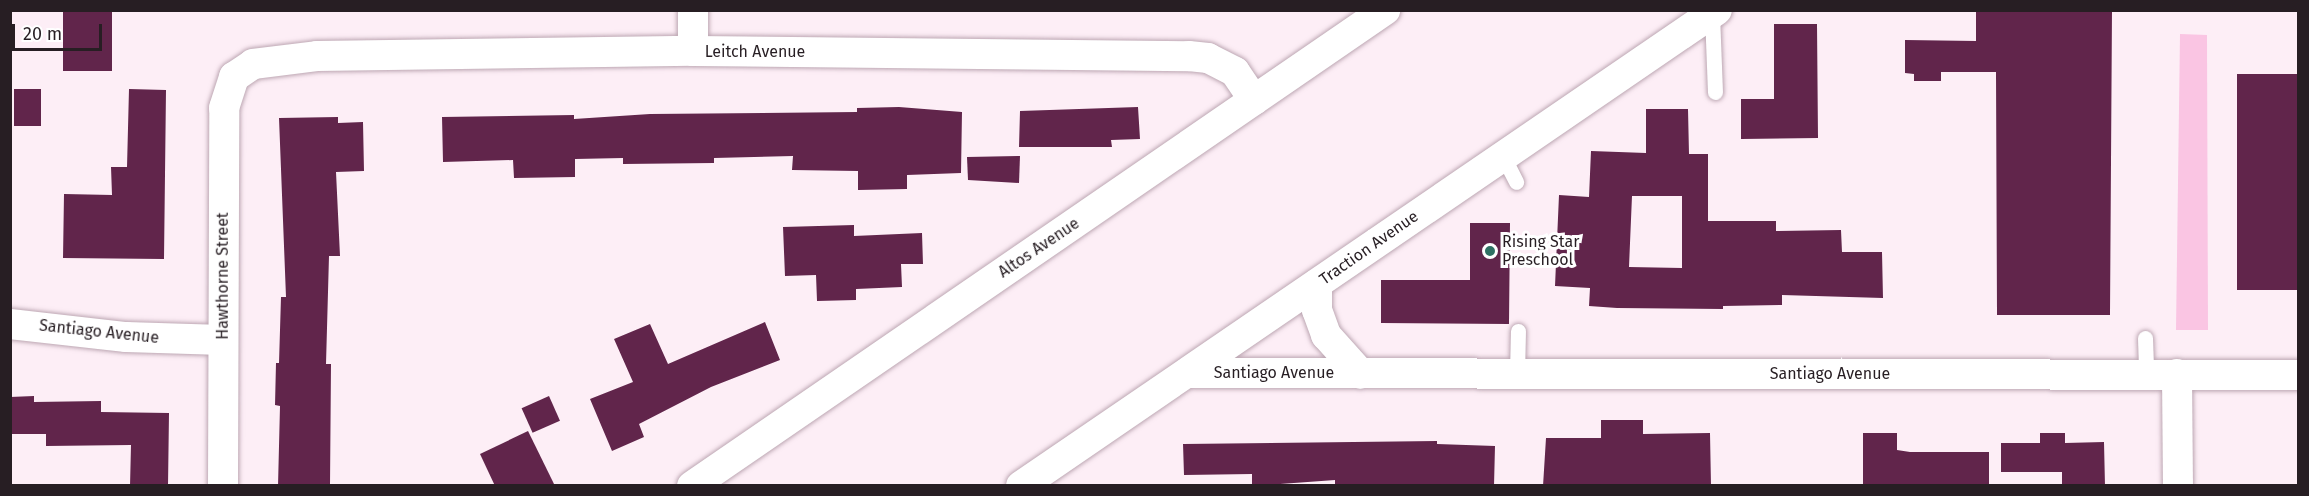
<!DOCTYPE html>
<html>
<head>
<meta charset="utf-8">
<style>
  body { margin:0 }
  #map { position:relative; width:2309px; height:496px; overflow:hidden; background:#fdeef6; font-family:"Fira Sans",sans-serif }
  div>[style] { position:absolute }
  .green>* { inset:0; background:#fac5e3 }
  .building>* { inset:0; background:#61254b; transform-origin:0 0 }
  .roads { filter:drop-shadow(0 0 2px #bda7b3) drop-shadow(0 0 2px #bda7b3) }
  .lane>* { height:15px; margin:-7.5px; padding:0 7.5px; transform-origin:7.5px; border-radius:7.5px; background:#fff }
  .street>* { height:30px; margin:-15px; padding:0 15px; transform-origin:15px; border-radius:15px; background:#fff }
  .dots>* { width:16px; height:16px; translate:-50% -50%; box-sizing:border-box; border:3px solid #fff; border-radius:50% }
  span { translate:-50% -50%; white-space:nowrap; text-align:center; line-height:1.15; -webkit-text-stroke:6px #fff; paint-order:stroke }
  .street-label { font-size:16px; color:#271e23 }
  .poi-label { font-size:16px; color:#271e23 }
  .left { translate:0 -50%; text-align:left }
  .frame { position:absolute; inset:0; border:12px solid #271e23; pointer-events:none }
  .scale { position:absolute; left:12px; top:24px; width:90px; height:27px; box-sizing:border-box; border:3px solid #271e23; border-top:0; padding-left:8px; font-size:18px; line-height:21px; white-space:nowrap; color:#271e23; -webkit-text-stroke:4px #fff; paint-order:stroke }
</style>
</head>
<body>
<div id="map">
  <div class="green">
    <div style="clip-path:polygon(2180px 34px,2207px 35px,2208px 330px,2176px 330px)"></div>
  </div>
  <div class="building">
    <div style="left:63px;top:10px;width:49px;height:61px"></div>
    <div style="clip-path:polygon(1976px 10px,2112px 10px,2110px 315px,1997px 315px,1996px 72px,1941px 72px,1941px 81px,1914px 81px,1914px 74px,1905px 73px,1905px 40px,1976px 41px)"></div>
    <div style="clip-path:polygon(1774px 24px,1817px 24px,1818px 138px,1741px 139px,1741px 99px,1774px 99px)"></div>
    <div style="left:2237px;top:74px;width:61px;height:216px"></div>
    <div style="left:41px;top:89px;width:37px;height:27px;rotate:90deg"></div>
    <div style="clip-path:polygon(129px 89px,166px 90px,164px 259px,63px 258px,64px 194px,112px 195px,111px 167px,127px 167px)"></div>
    <div style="clip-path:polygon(899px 107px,962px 112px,961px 173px,907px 175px,907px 189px,858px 190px,858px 171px,792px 170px,793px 156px,714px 158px,714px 163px,623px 164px,623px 158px,575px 159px,575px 177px,514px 178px,513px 160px,443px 162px,442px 117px,574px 115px,574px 119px,650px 114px,857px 112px,857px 108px)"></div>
    <div style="clip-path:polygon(1138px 107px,1140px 139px,1111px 140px,1112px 147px,1019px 147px,1020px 111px)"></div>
    <div style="clip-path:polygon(evenodd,1646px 109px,1688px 109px,1689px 154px,1708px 154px,1708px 221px,1776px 221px,1776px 231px,1841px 230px,1842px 252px,1882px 252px,1883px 298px,1782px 295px,1782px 305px,1723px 306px,1723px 309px,1617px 308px,1589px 306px,1590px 288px,1555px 286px,1559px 195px,1589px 197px,1591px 151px,1646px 153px,1646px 109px,1632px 196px,1682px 196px,1682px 268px,1629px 267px,1632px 196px)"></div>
    <div style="clip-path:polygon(338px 117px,338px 123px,363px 122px,364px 171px,336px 172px,340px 256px,329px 256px,326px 364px,331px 364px,330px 486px,278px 486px,280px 406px,275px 405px,276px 363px,279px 363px,281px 297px,286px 297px,279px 118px)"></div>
    <div style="clip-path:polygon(1020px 156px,1019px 183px,968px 180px,967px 157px)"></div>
    <div style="clip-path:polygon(1470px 223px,1510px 223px,1509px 324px,1381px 323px,1381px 280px,1470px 280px)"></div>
    <div style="clip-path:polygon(854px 225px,854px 236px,922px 233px,923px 264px,901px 264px,902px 287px,856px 289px,856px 300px,817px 301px,816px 275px,785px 276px,783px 227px)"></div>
    <div style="clip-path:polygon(765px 322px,780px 360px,711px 387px,639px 424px,644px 437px,612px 451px,590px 399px,633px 382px,614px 339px,650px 324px,668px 364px)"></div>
    <div style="clip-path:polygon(34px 396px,34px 402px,101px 401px,101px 412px,169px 413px,168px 486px,130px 486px,131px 445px,46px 446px,46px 434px,10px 434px,10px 397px)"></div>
    <div style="left:549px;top:396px;width:27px;height:30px;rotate:66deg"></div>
    <div style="clip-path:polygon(1601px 420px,1643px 420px,1643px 434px,1710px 433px,1711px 486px,1543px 486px,1546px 438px,1601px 438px)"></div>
    <div style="clip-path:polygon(528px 431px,555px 486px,495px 486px,480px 454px)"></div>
    <div style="clip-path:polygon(1863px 433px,1897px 433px,1897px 450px,1910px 452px,1989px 452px,1989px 486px,1863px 486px)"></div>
    <div style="clip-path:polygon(2040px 433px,2065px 433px,2065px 443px,2104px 442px,2105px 486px,2062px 486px,2062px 472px,2001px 472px,2001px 443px,2040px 443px)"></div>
    <div style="clip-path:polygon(1437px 441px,1437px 444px,1495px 446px,1494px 486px,1335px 486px,1335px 480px,1252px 486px,1252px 474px,1184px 475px,1183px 444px)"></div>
  </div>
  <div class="roads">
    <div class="lane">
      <div style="left:1712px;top:14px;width:78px;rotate:87.8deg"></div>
      <div style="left:1503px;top:156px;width:29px;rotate:63deg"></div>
      <div style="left:2145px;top:338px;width:36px;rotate:88deg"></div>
      <div style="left:1517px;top:374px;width:43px;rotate:-88.7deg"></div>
    </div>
    <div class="street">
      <div style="left:693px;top:10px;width:41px;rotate:90deg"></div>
      <div style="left:1317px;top:284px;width:26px;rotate:90deg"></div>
      <div style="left:1317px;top:310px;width:27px;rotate:70deg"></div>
      <div style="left:1326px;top:335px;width:52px;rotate:48.1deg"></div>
      <div style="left:10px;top:324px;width:117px;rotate:6.4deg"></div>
      <div style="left:126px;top:337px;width:97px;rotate:1.8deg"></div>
      <div style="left:1187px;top:373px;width:1111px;rotate:0.1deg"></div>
      <div style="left:2177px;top:374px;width:112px;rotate:89.5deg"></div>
      <div style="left:223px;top:486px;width:378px;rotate:-89.8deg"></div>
      <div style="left:224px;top:108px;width:33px;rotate:-72deg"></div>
      <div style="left:234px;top:77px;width:23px;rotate:-34deg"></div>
      <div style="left:253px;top:64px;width:64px;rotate:-7.1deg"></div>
      <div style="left:317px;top:56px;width:376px;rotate:-0.8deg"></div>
      <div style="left:693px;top:51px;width:496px;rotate:0.6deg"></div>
      <div style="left:1189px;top:56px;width:19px;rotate:6deg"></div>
      <div style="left:1208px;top:58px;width:30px;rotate:27deg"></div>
      <div style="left:1235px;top:72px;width:34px;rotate:56deg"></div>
      <div style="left:692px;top:486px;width:841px;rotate:-34.48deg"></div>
      <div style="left:1021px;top:486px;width:843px;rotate:-34.37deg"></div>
    </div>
  </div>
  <div class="dots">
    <div style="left:1490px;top:251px;background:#2e7163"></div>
  </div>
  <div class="street-label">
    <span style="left:755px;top:52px">Leitch Avenue</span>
    <span style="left:1039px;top:248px;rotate:-34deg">Altos Avenue</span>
    <span style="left:1369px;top:248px;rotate:-35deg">Traction Avenue</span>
    <span style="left:223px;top:276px;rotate:-90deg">Hawthorne Street</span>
    <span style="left:99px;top:332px;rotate:6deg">Santiago Avenue</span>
    <span style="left:1274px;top:373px">Santiago Avenue</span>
    <span style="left:1830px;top:374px">Santiago Avenue</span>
  </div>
  <div class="poi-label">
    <span class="left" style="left:1502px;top:251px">Rising Star<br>Preschool</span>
  </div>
  <div class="frame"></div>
  <div class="scale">20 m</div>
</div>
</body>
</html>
